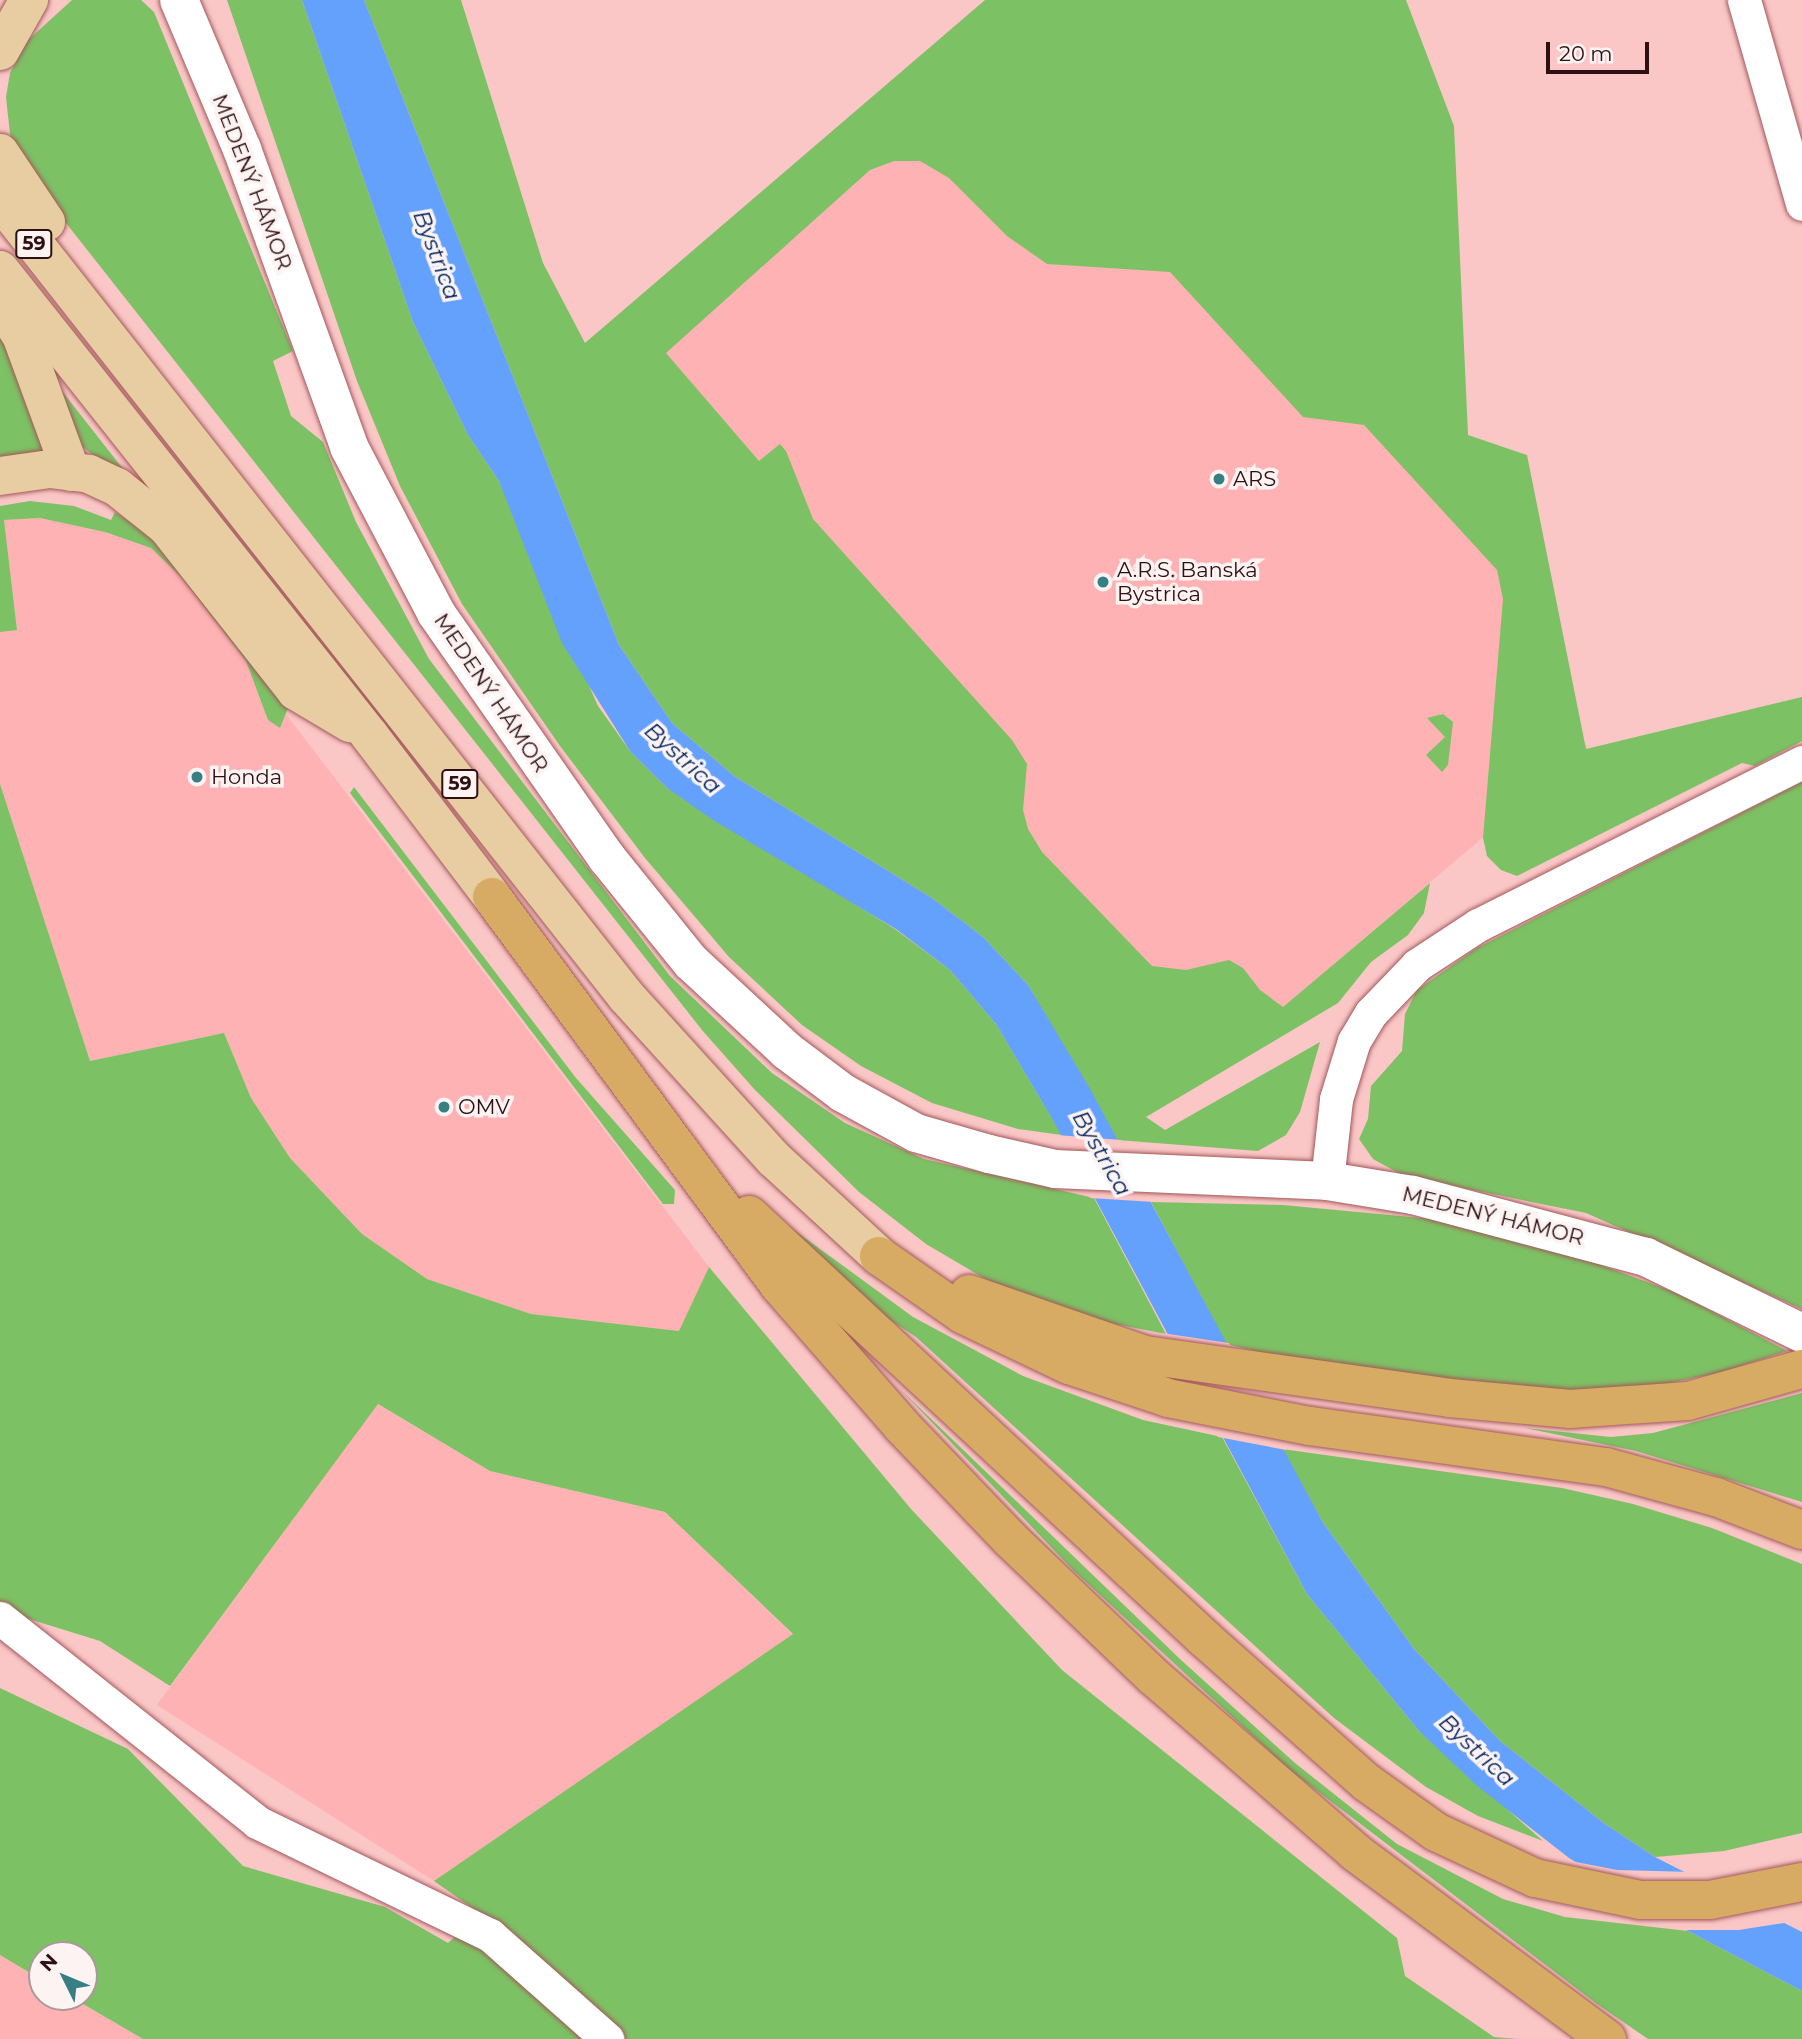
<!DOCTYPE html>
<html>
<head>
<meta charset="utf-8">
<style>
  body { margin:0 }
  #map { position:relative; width:1802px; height:2039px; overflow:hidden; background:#fac6c6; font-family:Montserrat,sans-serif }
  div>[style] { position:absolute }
  .built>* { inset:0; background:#feb2b3 }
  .green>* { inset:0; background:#7dc165 }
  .water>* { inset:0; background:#63a1fd }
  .pier>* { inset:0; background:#fac6c6 }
  .roads { filter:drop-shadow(0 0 2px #a3575a) drop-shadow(0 0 2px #a3575a) }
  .minor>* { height:33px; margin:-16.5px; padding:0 16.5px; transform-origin:16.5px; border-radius:16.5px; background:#fff }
  .tertiary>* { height:38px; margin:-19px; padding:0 19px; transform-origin:19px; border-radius:19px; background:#fff }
  .primary>* { height:38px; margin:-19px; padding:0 19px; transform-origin:19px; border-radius:19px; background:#e7cda1 }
  .motorway>* { height:38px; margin:-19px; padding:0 19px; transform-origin:19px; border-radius:19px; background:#d7ab63 }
  .dots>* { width:19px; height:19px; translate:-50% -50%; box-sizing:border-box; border:4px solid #fdf3f3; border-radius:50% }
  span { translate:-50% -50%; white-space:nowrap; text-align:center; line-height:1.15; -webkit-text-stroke:7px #fdf3f3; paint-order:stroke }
  .shield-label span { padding:2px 5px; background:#fdf3f3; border:2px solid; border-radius:5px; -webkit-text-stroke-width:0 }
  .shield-label { font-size:19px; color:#2f1012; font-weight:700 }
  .street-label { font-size:21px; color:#2f1012 }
  .poi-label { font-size:21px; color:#2f1012 }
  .left { translate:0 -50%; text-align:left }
  .water-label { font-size:23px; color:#00255d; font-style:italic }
  .north { position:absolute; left:28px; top:1941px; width:70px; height:70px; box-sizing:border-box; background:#fdf3f3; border:2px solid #ab9899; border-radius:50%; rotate:313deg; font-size:19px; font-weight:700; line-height:28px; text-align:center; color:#2f1012 }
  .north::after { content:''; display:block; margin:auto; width:24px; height:32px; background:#367f82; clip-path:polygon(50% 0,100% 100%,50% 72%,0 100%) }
  .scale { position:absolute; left:1546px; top:42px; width:103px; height:32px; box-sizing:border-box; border:4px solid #2f1012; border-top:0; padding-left:9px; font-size:21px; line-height:24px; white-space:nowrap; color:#2f1012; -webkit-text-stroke:5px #fdf3f3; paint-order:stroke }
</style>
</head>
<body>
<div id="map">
  <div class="built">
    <div style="clip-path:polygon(899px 87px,1184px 241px,1507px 572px,1587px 749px,1283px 1007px,1147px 1072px,585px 343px)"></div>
    <div style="clip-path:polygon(40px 518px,105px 532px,151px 548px,181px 577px,709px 1267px,680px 1331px,531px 1314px,427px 1279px,362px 1234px,290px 1158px,251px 1098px,224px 1033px,90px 1061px,0 784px,0 632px,17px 629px,4px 520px)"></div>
    <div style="clip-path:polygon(377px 1404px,490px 1471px,665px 1512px,793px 1635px,434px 1881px,157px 1705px)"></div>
    <div style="clip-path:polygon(0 1955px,42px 1980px,42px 1997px,71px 1997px,143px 2039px,0 2039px)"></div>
  </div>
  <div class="green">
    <div style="clip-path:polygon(72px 0,141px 0,154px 12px,293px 351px,273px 361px,291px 416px,323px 442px,356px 522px,429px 659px,670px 976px,772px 1073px,845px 1123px,924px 1159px,1094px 1198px,1166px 1334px,1074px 1316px,1004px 1290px,926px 1244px,859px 1192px,755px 1090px,702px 1030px,25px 171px,10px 134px,6px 97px,10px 73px,27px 41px)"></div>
    <div style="clip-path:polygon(227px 0,302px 0,413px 322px,468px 435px,499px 481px,598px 706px,630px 751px,667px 788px,895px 929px,950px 970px,996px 1024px,1062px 1135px,1018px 1129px,932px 1103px,861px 1066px,802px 1025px,729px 957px,645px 858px,560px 746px,462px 604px,400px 486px,357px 381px)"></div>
    <div style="clip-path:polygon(364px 0,461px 0,543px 263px,585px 343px,985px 0,1406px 0,1454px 126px,1468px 435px,1527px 455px,1586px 749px,1802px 697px,1802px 741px,1755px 766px,1742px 763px,1517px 876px,1501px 870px,1487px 856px,1483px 838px,1503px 599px,1497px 570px,1364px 425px,1303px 417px,1170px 272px,1047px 264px,1007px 236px,949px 178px,920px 161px,894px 161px,870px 170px,666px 353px,759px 461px,780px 444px,786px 451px,813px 519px,1012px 740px,1027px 764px,1023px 810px,1028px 829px,1042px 852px,1152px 966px,1186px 970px,1229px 960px,1243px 968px,1260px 990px,1283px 1007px,1430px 883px,1424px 913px,1408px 935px,1371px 962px,1338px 1003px,1146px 1117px,1165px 1130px,1320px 1042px,1300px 1112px,1286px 1135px,1258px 1151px,1117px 1140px,1028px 985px,983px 937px,932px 898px,734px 776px,672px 723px,619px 645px)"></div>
    <div style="clip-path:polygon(0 327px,47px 457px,0 459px)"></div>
    <div style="clip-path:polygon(47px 372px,138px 488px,77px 443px)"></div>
    <div style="clip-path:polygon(30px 501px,74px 506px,111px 520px,115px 512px,148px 534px,288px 708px,280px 728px,268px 720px,246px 661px,181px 577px,151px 548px,105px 532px,40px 518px,4px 520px,17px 630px,0 632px,0 506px)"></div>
    <div style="clip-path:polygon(1443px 714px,1453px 722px,1448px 765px,1442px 772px,1426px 755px,1445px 737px,1427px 718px)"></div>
    <div style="clip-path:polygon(1802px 782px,1802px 1309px,1586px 1213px,1404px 1176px,1373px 1159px,1359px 1139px,1368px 1119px,1371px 1086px,1402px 1051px,1405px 1014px,1417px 990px,1477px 948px)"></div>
    <div style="clip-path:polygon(0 784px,90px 1061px,224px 1033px,251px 1098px,290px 1158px,362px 1234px,427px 1279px,531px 1314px,679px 1331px,709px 1267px,911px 1509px,1062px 1670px,1397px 1938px,1405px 1976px,1494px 2037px,1518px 2039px,143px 2039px,71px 1997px,84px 1997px,84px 1955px,42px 1955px,42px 1980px,0 1955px,0 1688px,128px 1749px,243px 1866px,385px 1907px,448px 1943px,481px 1914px,434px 1881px,793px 1634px,665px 1512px,490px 1471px,378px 1404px,170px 1686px,100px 1641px,0 1610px)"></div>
    <div style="clip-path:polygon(354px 787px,576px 1078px,675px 1190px,674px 1204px,663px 1204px,350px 793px)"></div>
    <div style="clip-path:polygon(1151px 1202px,1283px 1205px,1432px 1219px,1557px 1249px,1677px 1293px,1787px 1351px,1722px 1372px,1660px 1385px,1570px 1390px,1480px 1383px,1275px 1356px,1226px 1344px)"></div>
    <div style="clip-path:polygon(786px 1224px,913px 1317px,1023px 1376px,1143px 1420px,1222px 1437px,1307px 1594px,1419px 1731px,1543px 1841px,1478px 1816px,1426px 1787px,1334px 1718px,916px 1337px,869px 1306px)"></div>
    <div style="clip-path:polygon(898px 1387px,1181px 1660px,1295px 1763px,1397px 1844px,1503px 1899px,1565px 1917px,1688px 1931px,1802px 1991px,1802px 2039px,1648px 2039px,1597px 2004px,1291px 1771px,1074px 1571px)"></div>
    <div style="clip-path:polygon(1802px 1393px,1802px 1502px,1636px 1451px,1525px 1428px,1611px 1437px,1653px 1433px)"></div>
    <div style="clip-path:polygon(1282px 1449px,1562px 1488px,1633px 1504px,1712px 1528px,1802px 1564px,1802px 1833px,1724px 1851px,1655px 1857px,1605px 1824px,1500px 1741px,1414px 1649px,1322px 1521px)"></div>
  </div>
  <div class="water">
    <div style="clip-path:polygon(302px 0,364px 0,619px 645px,672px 723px,734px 776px,932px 898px,983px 937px,1028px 985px,1089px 1087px,1322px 1521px,1414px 1649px,1500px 1741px,1605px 1824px,1655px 1857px,1802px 1932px,1802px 1991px,1688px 1931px,1569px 1858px,1476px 1785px,1419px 1731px,1307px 1594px,1054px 1122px,996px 1024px,950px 970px,896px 929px,713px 820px,667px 788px,630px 751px,562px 643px,499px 481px,468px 435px,413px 322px)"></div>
  </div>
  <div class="pier">
    <div style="clip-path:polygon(1057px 1135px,1121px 1140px,1154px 1202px,1090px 1198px)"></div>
    <div style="clip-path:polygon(1162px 1333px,1229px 1343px,1286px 1450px,1218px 1437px)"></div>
    <div style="clip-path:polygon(1566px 1860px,1617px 1870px,1693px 1872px,1790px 1922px,1739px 1930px,1681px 1930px)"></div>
  </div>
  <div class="roads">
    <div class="minor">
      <div style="left:1744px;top:0;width:212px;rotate:74.1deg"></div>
      <div style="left:1327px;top:1181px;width:82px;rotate:-83.7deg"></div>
      <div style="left:1336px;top:1099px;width:61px;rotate:-72.8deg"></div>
      <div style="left:1354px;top:1041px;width:33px;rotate:-59deg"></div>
      <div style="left:1371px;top:1013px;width:66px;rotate:-46.2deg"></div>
      <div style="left:1417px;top:965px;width:73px;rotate:-33.3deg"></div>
      <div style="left:1478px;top:925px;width:363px;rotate:-26.7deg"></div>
      <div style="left:0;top:1618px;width:328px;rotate:38.4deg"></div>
      <div style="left:257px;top:1822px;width:259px;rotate:25.9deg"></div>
      <div style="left:490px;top:1935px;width:157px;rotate:41.6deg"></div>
    </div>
    <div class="tertiary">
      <div style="left:179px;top:0;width:162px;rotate:67.1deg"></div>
      <div style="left:242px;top:149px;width:317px;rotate:70.2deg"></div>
      <div style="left:349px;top:447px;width:187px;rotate:62.3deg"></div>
      <div style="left:436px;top:613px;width:299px;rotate:55.1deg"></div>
      <div style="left:607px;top:858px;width:134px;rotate:51.1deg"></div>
      <div style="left:691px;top:962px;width:131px;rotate:42.8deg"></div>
      <div style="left:787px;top:1051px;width:70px;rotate:36.9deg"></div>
      <div style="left:843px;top:1093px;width:83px;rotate:28.7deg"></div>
      <div style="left:916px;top:1133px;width:76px;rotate:16deg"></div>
      <div style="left:989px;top:1154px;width:68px;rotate:12.8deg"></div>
      <div style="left:1055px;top:1169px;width:272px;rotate:2.5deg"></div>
      <div style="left:1327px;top:1181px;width:87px;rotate:9.2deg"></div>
      <div style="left:1413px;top:1195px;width:241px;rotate:14.9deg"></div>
      <div style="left:1646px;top:1257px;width:174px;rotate:26deg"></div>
    </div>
    <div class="primary">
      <div style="left:0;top:51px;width:59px;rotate:-60.4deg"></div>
      <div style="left:0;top:153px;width:83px;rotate:56.3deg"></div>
      <div style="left:0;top:200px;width:1013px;rotate:51.82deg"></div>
      <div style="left:626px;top:996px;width:220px;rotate:47.8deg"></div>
      <div style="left:774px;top:1159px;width:143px;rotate:42.7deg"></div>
      <div style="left:0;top:270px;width:595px;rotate:51.55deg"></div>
      <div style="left:370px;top:736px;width:202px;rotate:52.8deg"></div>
      <div style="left:0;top:303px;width:38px;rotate:57deg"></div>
      <div style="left:21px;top:335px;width:146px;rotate:69.9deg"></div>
      <div style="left:0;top:476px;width:50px;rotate:-8deg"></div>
      <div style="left:50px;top:469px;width:39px;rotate:7deg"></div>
      <div style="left:89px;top:474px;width:31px;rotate:25deg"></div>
      <div style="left:117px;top:487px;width:64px;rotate:38.7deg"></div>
      <div style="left:167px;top:527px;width:209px;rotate:51.8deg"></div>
      <div style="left:296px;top:691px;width:63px;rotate:30.7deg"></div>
    </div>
    <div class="motorway">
      <div style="left:492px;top:897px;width:483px;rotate:53.5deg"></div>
      <div style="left:779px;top:1285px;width:186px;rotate:48.9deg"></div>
      <div style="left:901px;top:1425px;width:159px;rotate:46.3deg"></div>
      <div style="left:1011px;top:1540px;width:198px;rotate:43.8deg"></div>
      <div style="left:1154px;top:1677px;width:267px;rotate:41deg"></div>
      <div style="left:1355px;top:1852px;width:314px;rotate:36.6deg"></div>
      <div style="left:749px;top:1215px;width:623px;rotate:42.92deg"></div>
      <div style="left:1205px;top:1639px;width:215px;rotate:41.6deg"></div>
      <div style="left:1366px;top:1782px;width:86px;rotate:35.5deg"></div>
      <div style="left:1436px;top:1832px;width:109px;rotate:24.9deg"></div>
      <div style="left:1535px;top:1878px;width:107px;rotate:11.8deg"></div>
      <div style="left:1640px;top:1900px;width:70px"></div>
      <div style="left:1710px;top:1900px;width:94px;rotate:-11.1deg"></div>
      <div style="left:879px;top:1256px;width:101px;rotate:34.9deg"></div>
      <div style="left:962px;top:1314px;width:119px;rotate:25.5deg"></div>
      <div style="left:1069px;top:1365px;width:104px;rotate:18.4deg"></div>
      <div style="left:1168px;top:1398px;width:145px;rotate:11.2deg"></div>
      <div style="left:1310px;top:1426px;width:299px;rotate:7.9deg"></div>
      <div style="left:1606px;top:1467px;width:114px;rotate:15.3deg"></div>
      <div style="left:1716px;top:1497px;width:92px;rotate:21deg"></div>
      <div style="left:969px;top:1294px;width:186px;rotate:19.1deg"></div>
      <div style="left:1145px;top:1355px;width:308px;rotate:8deg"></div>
      <div style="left:1450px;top:1398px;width:121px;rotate:5.2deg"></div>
      <div style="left:1570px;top:1409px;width:118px;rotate:-3.9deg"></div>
      <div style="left:1688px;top:1401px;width:118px;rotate:-15.7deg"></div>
    </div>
  </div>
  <div class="dots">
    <div style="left:1219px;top:479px;background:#367f82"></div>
    <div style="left:1103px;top:582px;background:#367f82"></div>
    <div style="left:197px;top:777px;background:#367f82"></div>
    <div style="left:444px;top:1107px;background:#367f82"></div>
  </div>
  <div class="shield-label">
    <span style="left:34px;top:244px">59</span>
    <span style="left:460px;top:784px">59</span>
  </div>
  <div class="street-label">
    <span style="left:252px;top:182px;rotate:69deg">MEDENÝ HÁMOR</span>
    <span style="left:491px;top:693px;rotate:56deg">MEDENÝ HÁMOR</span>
    <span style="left:1493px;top:1216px;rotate:14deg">MEDENÝ HÁMOR</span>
  </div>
  <div class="poi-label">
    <span class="left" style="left:1233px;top:479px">ARS</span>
    <span class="left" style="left:1117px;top:582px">A.R.S. Banská<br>Bystrica</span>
    <span class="left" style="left:211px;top:777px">Honda</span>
    <span class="left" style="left:458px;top:1107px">OMV</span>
  </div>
  <div class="water-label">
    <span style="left:437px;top:255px;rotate:69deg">Bystrica</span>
    <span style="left:683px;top:758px;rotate:42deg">Bystrica</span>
    <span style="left:1102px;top:1153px;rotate:60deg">Bystrica</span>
    <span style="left:1477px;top:1750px;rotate:43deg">Bystrica</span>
  </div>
  <div class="north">N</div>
  <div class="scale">20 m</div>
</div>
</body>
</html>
